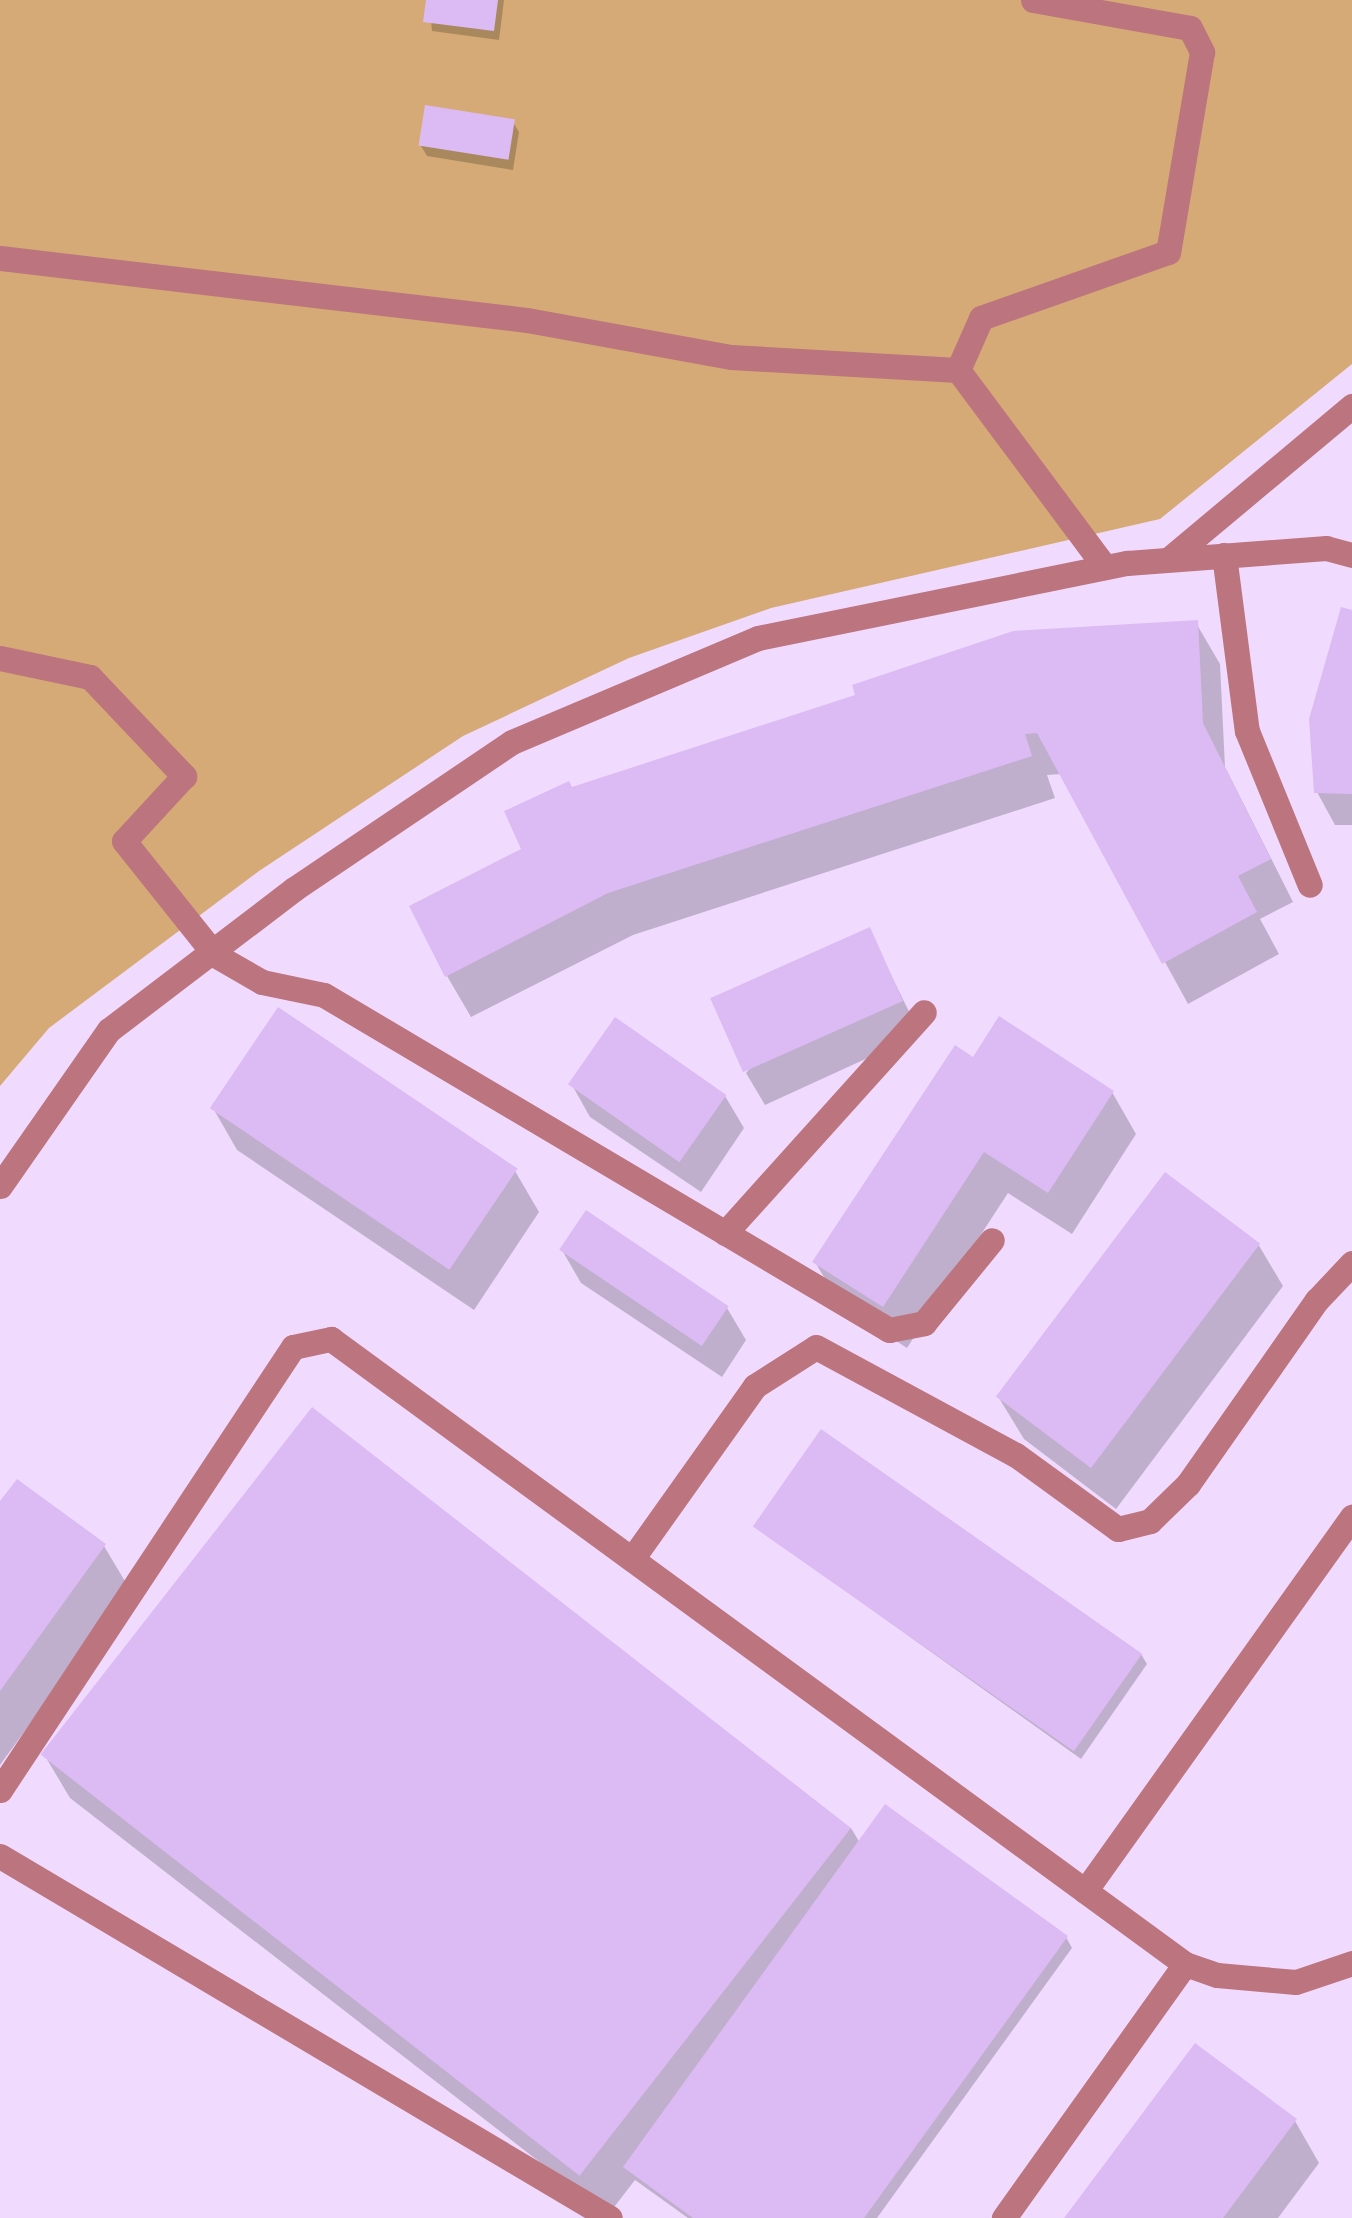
<!DOCTYPE html>
<html>
<head>
<meta charset="utf-8">
<style>
  body { margin:0 }
  #map { position:relative; width:1352px; height:2218px; overflow:hidden; background:#f0dbff; font-family:"Source Serif 4",serif }
  div>[style] { position:absolute }
  .green>* { inset:0; background:#d5aa76 }
  .shadow>* { inset:0; background:#0003 }
  .building>* { inset:0; background:#dcbbf4; transform-origin:0 0 }
  .minor>* { height:25px; margin:-12.5px; padding:0 12.5px; transform-origin:12.5px; border-radius:12.5px; background:#bc747e }
  span { translate:-50% -50%; white-space:nowrap; text-align:center; line-height:1.15; -webkit-text-stroke:10px #fff; paint-order:stroke }
</style>
</head>
<body>
<div id="map">
  <div class="green">
    <div style="clip-path:polygon(0 0,1352px 0,1352px 364px,1160px 519px,771px 608px,629px 658px,463px 736px,259px 871px,49px 1028px,0 1086px)"></div>
  </div>
  <div class="shadow">
    <div style="clip-path:polygon(429px 0,504px 0,499px 40px,432px 31px)"></div>
    <div style="clip-path:polygon(513px 122px,519px 132px,513px 170px,427px 156px,421px 146px)"></div>
    <div style="clip-path:polygon(1352px 612px,1352px 825px,1335px 825px,1317px 792px)"></div>
    <div style="clip-path:polygon(1196px 623px,1220px 664px,1225px 767px,1293px 902px,1260px 919px,1279px 954px,1188px 1004px,1062px 774px,1047px 775px,1055px 798px,633px 935px,471px 1017px,447px 976px,525px 850px,571px 790px)"></div>
    <div style="clip-path:polygon(869px 930px,920px 1034px,765px 1105px,746px 1073px)"></div>
    <div style="clip-path:polygon(974px 1061px,1112px 1092px,1136px 1134px,1072px 1234px,1008px 1193px,907px 1348px,840px 1304px,815px 1262px)"></div>
    <div style="clip-path:polygon(572px 1085px,725px 1096px,744px 1128px,701px 1192px,590px 1117px)"></div>
    <div style="clip-path:polygon(213px 1108px,515px 1171px,539px 1212px,474px 1310px,237px 1150px)"></div>
    <div style="clip-path:polygon(1258px 1244px,1283px 1286px,1116px 1509px,1024px 1439px,999px 1398px)"></div>
    <div style="clip-path:polygon(562px 1250px,727px 1308px,746px 1340px,722px 1377px,581px 1283px)"></div>
    <div style="clip-path:polygon(0 1506px,104px 1546px,129px 1588px,0 1765px)"></div>
    <div style="clip-path:polygon(756px 1527px,1141px 1654px,1147px 1664px,1081px 1759px)"></div>
    <div style="clip-path:polygon(45px 1756px,851px 1828px,860px 1843px,1066px 1937px,1072px 1948px,877px 2218px,688px 2218px,635px 2180px,608px 2215px,70px 1798px)"></div>
    <div style="clip-path:polygon(1295px 2121px,1319px 2163px,1278px 2218px,1067px 2218px)"></div>
  </div>
  <div class="building">
    <div style="clip-path:polygon(426px 0,498px 0,494px 31px,423px 22px)"></div>
    <div style="left:425px;top:105px;width:91px;height:41px;rotate:9deg"></div>
    <div style="clip-path:polygon(1341px 607px,1352px 610px,1352px 794px,1314px 793px,1309px 719px)"></div>
    <div style="clip-path:polygon(1198px 620px,1203px 723px,1271px 859px,1238px 876px,1257px 912px,1162px 964px,1037px 733px,1025px 734px,1032px 756px,608px 893px,445px 977px,409px 906px,521px 849px,504px 811px,569px 781px,572px 787px,855px 695px,852px 685px,1013px 631px)"></div>
    <div style="left:870px;top:927px;width:81px;height:175px;rotate:66deg"></div>
    <div style="left:278px;top:1007px;width:289px;height:122px;rotate:34deg"></div>
    <div style="clip-path:polygon(999px 1016px,1114px 1091px,1048px 1193px,984px 1152px,883px 1307px,812px 1262px,955px 1045px,973px 1057px)"></div>
    <div style="left:615px;top:1017px;width:136px;height:82px;rotate:35deg"></div>
    <div style="left:1165px;top:1172px;width:119px;height:281px;rotate:37deg"></div>
    <div style="left:586px;top:1210px;width:172px;height:48px;rotate:34deg"></div>
    <div style="left:312px;top:1407px;width:684px;height:441px;rotate:38deg"></div>
    <div style="left:821px;top:1429px;width:392px;height:119px;rotate:35deg"></div>
    <div style="clip-path:polygon(17px 1479px,106px 1544px,0 1691px,0 1501px)"></div>
    <div style="clip-path:polygon(885px 1804px,1068px 1936px,864px 2218px,693px 2218px,623px 2167px)"></div>
    <div style="clip-path:polygon(1195px 2043px,1297px 2119px,1223px 2218px,1064px 2218px)"></div>
  </div>
  <div class="minor">
    <div style="left:1033px;top:0;width:159px;rotate:10.1deg"></div>
    <div style="left:1190px;top:28px;width:27px;rotate:63deg"></div>
    <div style="left:1202px;top:52px;width:203px;rotate:99.6deg"></div>
    <div style="left:1168px;top:252px;width:198px;rotate:160.6deg"></div>
    <div style="left:981px;top:318px;width:57px;rotate:113.9deg"></div>
    <div style="left:958px;top:370px;width:246px;rotate:53.3deg"></div>
    <div style="left:0;top:258px;width:531px;rotate:6.71deg"></div>
    <div style="left:527px;top:320px;width:207px;rotate:10.3deg"></div>
    <div style="left:731px;top:357px;width:227px;rotate:3.3deg"></div>
    <div style="left:1224px;top:555px;width:177px;rotate:82.6deg"></div>
    <div style="left:1247px;top:731px;width:166px;rotate:67.8deg"></div>
    <div style="left:1169px;top:559px;width:239px;rotate:-39.9deg"></div>
    <div style="left:0;top:658px;width:92px;rotate:11.9deg"></div>
    <div style="left:90px;top:677px;width:137px;rotate:46.5deg"></div>
    <div style="left:184px;top:776px;width:88px;rotate:132.7deg"></div>
    <div style="left:124px;top:841px;width:146px;rotate:51.4deg"></div>
    <div style="left:215px;top:955px;width:54px;rotate:29.9deg"></div>
    <div style="left:262px;top:982px;width:63px;rotate:11.8deg"></div>
    <div style="left:324px;top:995px;width:657px;rotate:30.66deg"></div>
    <div style="left:889px;top:1330px;width:36px;rotate:-11deg"></div>
    <div style="left:924px;top:1323px;width:107px;rotate:-50.7deg"></div>
    <div style="left:0;top:1186px;width:190px;rotate:-55.1deg"></div>
    <div style="left:109px;top:1030px;width:233px;rotate:-37.3deg"></div>
    <div style="left:294px;top:889px;width:263px;rotate:-34deg"></div>
    <div style="left:512px;top:742px;width:267px;rotate:-22.9deg"></div>
    <div style="left:758px;top:638px;width:377px;rotate:-11.5deg"></div>
    <div style="left:1127px;top:563px;width:200px;rotate:-4.3deg"></div>
    <div style="left:1326px;top:548px;width:27px;rotate:15deg"></div>
    <div style="left:725px;top:1233px;width:297px;rotate:-48deg"></div>
    <div style="left:632px;top:1559px;width:212px;rotate:-54.6deg"></div>
    <div style="left:755px;top:1386px;width:72px;rotate:-32.6deg"></div>
    <div style="left:816px;top:1347px;width:227px;rotate:28.4deg"></div>
    <div style="left:1016px;top:1455px;width:126px;rotate:36deg"></div>
    <div style="left:1118px;top:1529px;width:33px;rotate:-14deg"></div>
    <div style="left:1150px;top:1521px;width:53px;rotate:-44.2deg"></div>
    <div style="left:1188px;top:1484px;width:225px;rotate:-55deg"></div>
    <div style="left:1317px;top:1300px;width:51px;rotate:-46.6deg"></div>
    <div style="left:0;top:1790px;width:531px;rotate:-56.52deg"></div>
    <div style="left:293px;top:1347px;width:39px;rotate:-12deg"></div>
    <div style="left:331px;top:1339px;width:1058px;rotate:36.2deg"></div>
    <div style="left:1185px;top:1964px;width:312px;rotate:125.5deg"></div>
    <div style="left:0;top:1856px;width:709px;rotate:30.69deg"></div>
    <div style="left:1085px;top:1891px;width:460px;rotate:-54.5deg"></div>
    <div style="left:1185px;top:1964px;width:34px;rotate:19deg"></div>
    <div style="left:1217px;top:1975px;width:79px;rotate:5.1deg"></div>
    <div style="left:1296px;top:1982px;width:59px;rotate:-18.7deg"></div>
  </div>
</div>
</body>
</html>
